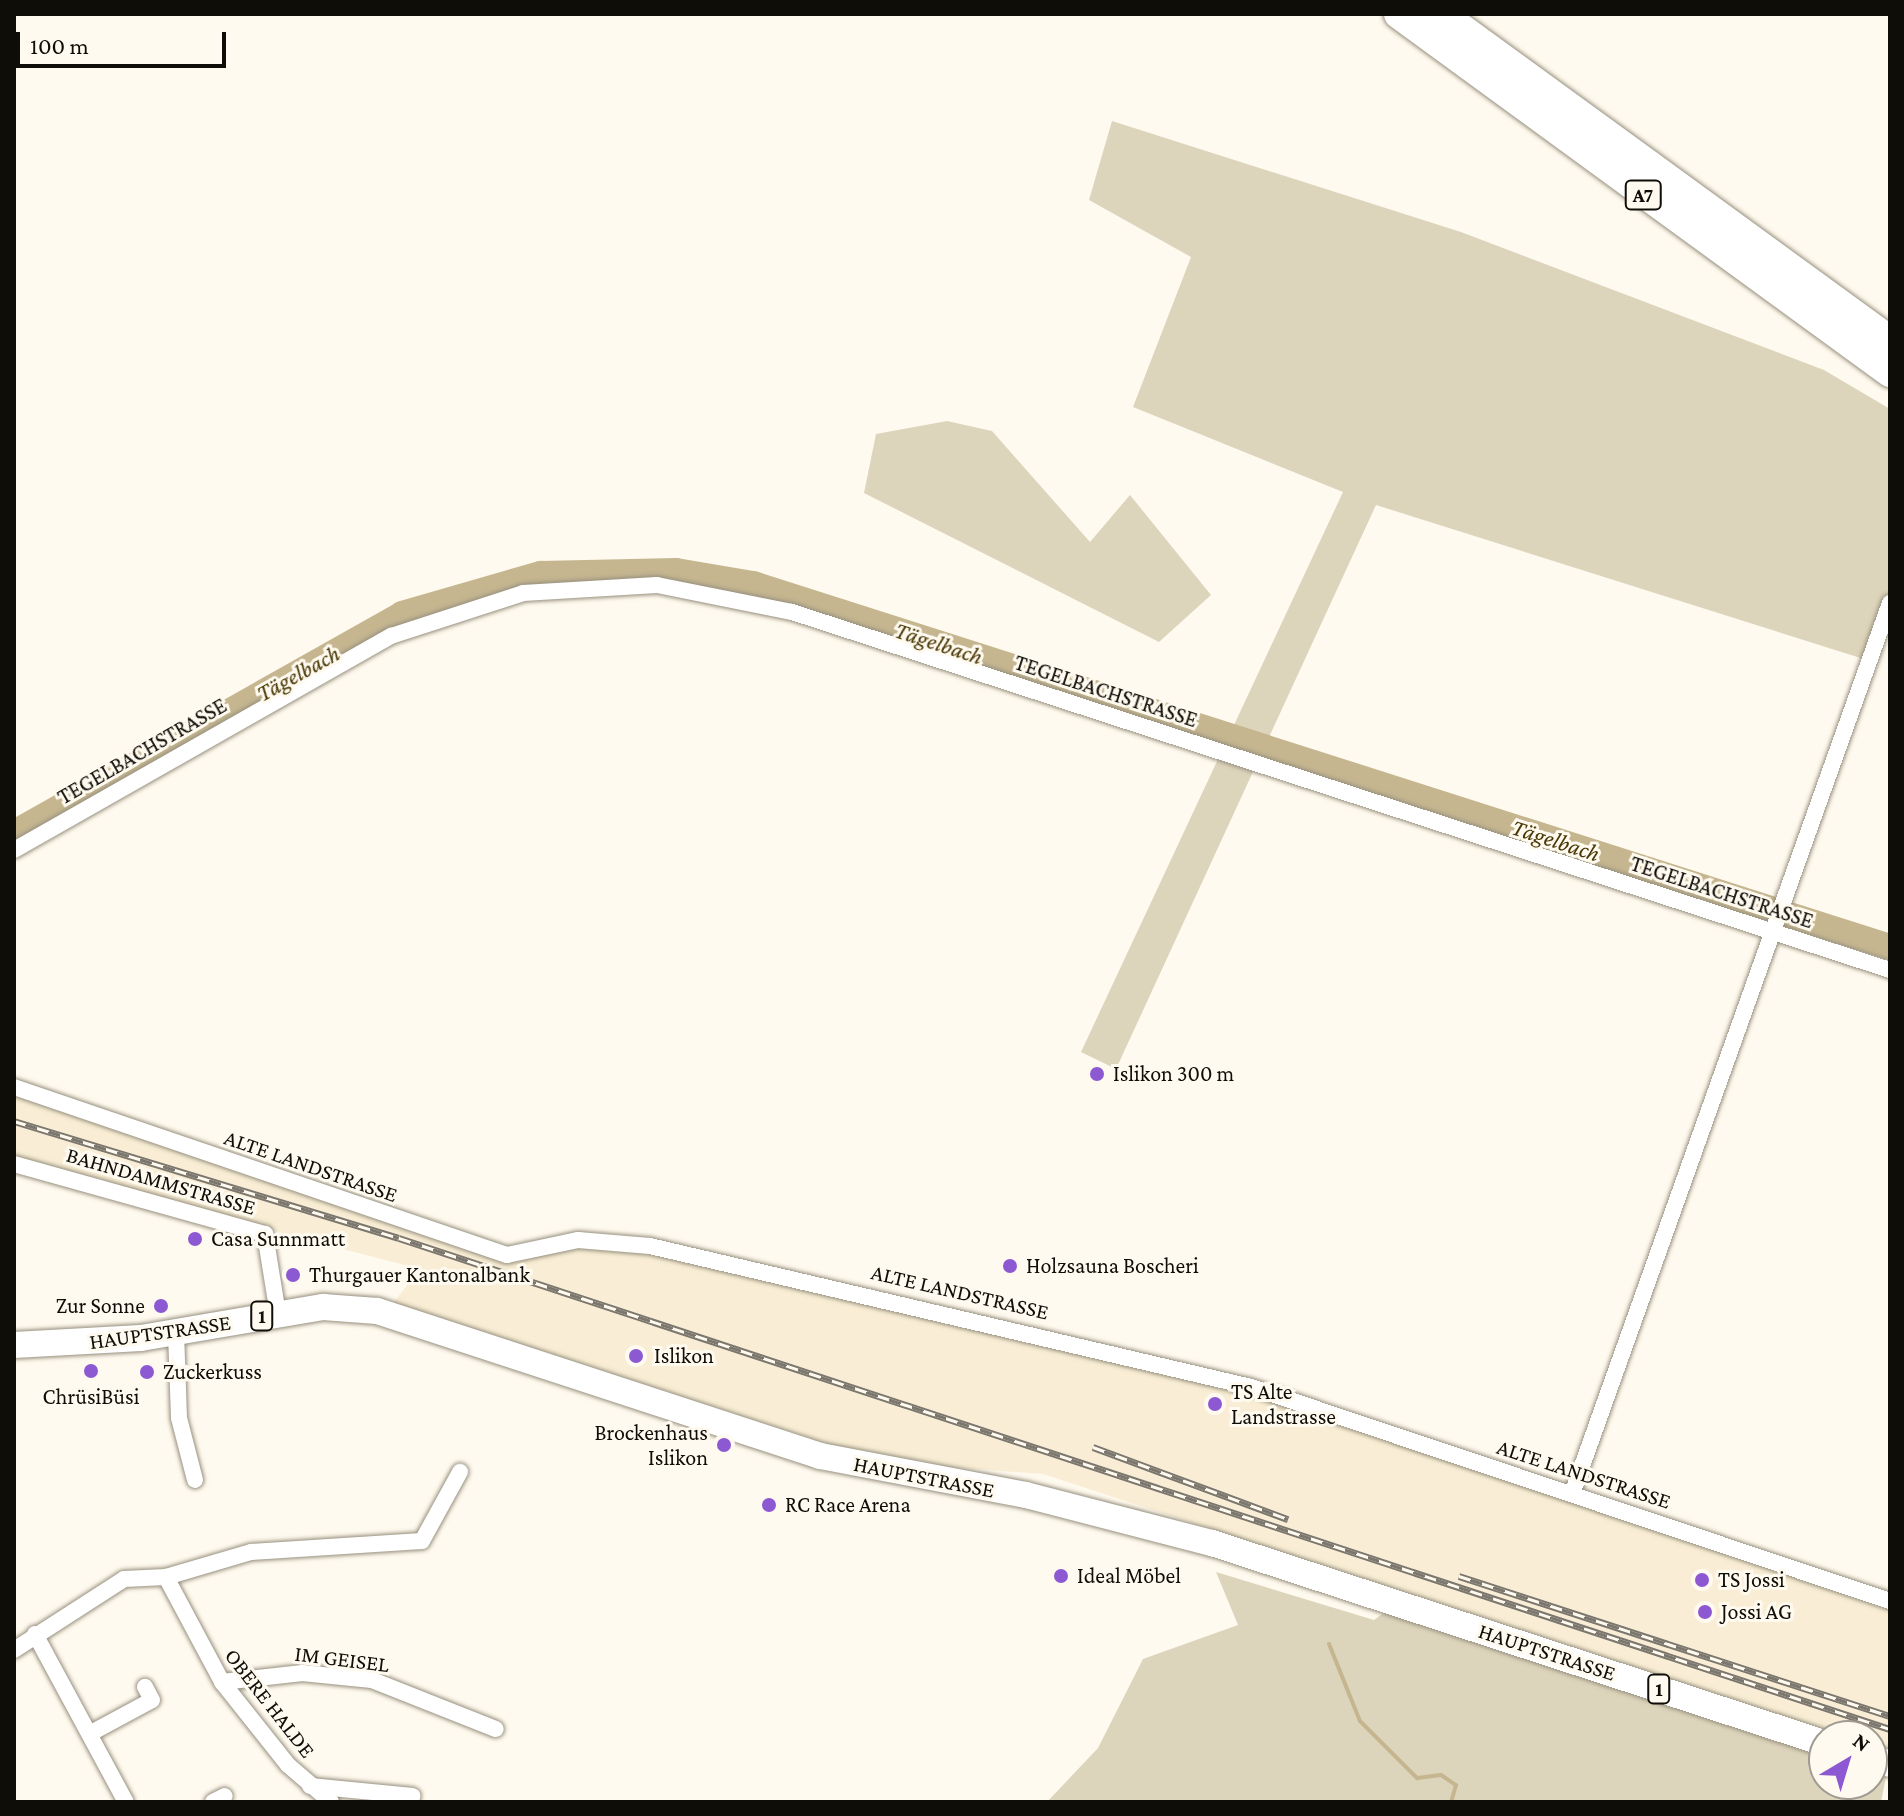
<!DOCTYPE html>
<html>
<head>
<meta charset="utf-8">
<style>
  body { margin:0 }
  #map { position:relative; width:1904px; height:1816px; overflow:hidden; background:#fffaef; font-family:"Crimson Pro",serif }
  div>[style] { position:absolute }
  .built>* { inset:0; background:#f9eed5 }
  .green>* { inset:0; background:#ddd4bc }
  .stream>* { height:4px; margin:-2px; padding:0 2px; transform-origin:2px; border-radius:2px; background:#c5b690 }
  .river>* { height:26px; margin:-13px; padding:0 13px; transform-origin:13px; border-radius:13px; background:#c5b690 }
  .roads { filter:drop-shadow(0 0 2px #97907f) drop-shadow(0 0 2px #97907f) }
  .street>* { height:16px; margin:-8px; padding:0 8px; transform-origin:8px; border-radius:8px; background:#fff }
  .primary>* { height:26px; margin:-13px; padding:0 13px; transform-origin:13px; border-radius:13px; background:#fff }
  .highway>* { height:30px; margin:-15px; padding:0 15px; transform-origin:15px; border-radius:15px; background:#fff }
  .rail>* { height:7px; margin-top:-3.5px; transform-origin:0; background:repeating-linear-gradient(90deg,#fffaef 0 12px,#7b776f 0 24px); box-sizing:border-box; border-block:2px solid #7b776f }
  .dots>* { width:22px; height:22px; translate:-50% -50%; box-sizing:border-box; border:4px solid #fffaef; border-radius:50% }
  span { translate:-50% -50%; white-space:nowrap; text-align:center; line-height:1.15; -webkit-text-stroke:6px #fffaef; paint-order:stroke }
  .shield-label span { padding:2px 6px; background:#fffaef; border:2px solid; border-radius:6px; -webkit-text-stroke-width:0 }
  .shield-label { font-size:20px; color:#0f0d07; font-weight:700 }
  .street-label { font-size:22px; color:#0f0d07 }
  .poi-label { font-size:22px; color:#0f0d07 }
  .left { translate:0 -50%; text-align:left }
  .right { translate:-100% -50%; text-align:right }
  .water-label { font-size:24px; color:#493806; font-style:italic }
  .frame { position:absolute; inset:0; border:16px solid #0f0d07; pointer-events:none }
  .north { position:absolute; left:1808px; top:1720px; width:80px; height:80px; box-sizing:border-box; background:#fffaef; border:2px solid #9f9b92; border-radius:50%; rotate:38deg; font-size:22px; font-weight:700; line-height:32px; text-align:center; color:#0f0d07 }
  .north::after { content:''; display:block; margin:auto; width:28px; height:36px; background:#8d59d2; clip-path:polygon(50% 0,100% 100%,50% 72%,0 100%) }
  .scale { position:absolute; left:16px; top:32px; width:210px; height:36px; box-sizing:border-box; border:4px solid #0f0d07; border-top:0; padding-left:10px; font-size:24px; line-height:28px; white-space:nowrap; color:#0f0d07; -webkit-text-stroke:6px #fffaef; paint-order:stroke }
</style>
</head>
<body>
<div id="map">
  <div class="built">
    <div style="clip-path:polygon(14px 1087px,507px 1255px,578px 1240px,650px 1246px,1251px 1387px,1890px 1601px,1890px 1751px,1872px 1745px,1872px 1736px,1844px 1736px,1043px 1474px,922px 1465px,829px 1444px,393px 1303px,420px 1269px,14px 1164px)"></div>
  </div>
  <div class="green">
    <div style="clip-path:polygon(1112px 121px,1461px 232px,1824px 370px,1890px 409px,1890px 603px,1870px 661px,1376px 505px,1116px 1069px,1081px 1052px,1343px 492px,1133px 407px,1191px 257px,1089px 200px)"></div>
    <div style="clip-path:polygon(947px 421px,992px 431px,1090px 542px,1130px 495px,1211px 595px,1159px 642px,864px 493px,876px 434px)"></div>
    <div style="clip-path:polygon(1216px 1572px,1374px 1620px,1385px 1612px,1824px 1756px,1824px 1784px,1872px 1784px,1872px 1772px,1886px 1777px,1881px 1802px,1047px 1802px,1098px 1748px,1143px 1659px,1238px 1625px)"></div>
  </div>
  <div class="stream">
    <div style="left:1329px;top:1644px;width:83px;rotate:68.1deg"></div>
    <div style="left:1360px;top:1721px;width:81px;rotate:45deg"></div>
    <div style="left:1417px;top:1778px;width:24px;rotate:-7deg"></div>
    <div style="left:1441px;top:1775px;width:18px;rotate:34deg"></div>
    <div style="left:1456px;top:1785px;width:18px;rotate:106deg"></div>
  </div>
  <div class="river">
    <div style="left:14px;top:833px;width:446px;rotate:-29.4deg"></div>
    <div style="left:402px;top:614px;width:145px;rotate:-16.1deg"></div>
    <div style="left:541px;top:574px;width:135px;rotate:-1.3deg"></div>
    <div style="left:676px;top:571px;width:78px;rotate:9.6deg"></div>
    <div style="left:753px;top:584px;width:1194px;rotate:17.71deg"></div>
  </div>
  <div class="roads">
    <div class="street">
      <div style="left:14px;top:850px;width:434px;rotate:-29.6deg"></div>
      <div style="left:391px;top:636px;width:139px;rotate:-18deg"></div>
      <div style="left:523px;top:593px;width:134px;rotate:-3.4deg"></div>
      <div style="left:657px;top:585px;width:138px;rotate:11.3deg"></div>
      <div style="left:792px;top:612px;width:1155px;rotate:18.06deg"></div>
      <div style="left:14px;top:1087px;width:521px;rotate:18.82deg"></div>
      <div style="left:507px;top:1255px;width:73px;rotate:-11.9deg"></div>
      <div style="left:578px;top:1240px;width:72px;rotate:4.8deg"></div>
      <div style="left:650px;top:1246px;width:617px;rotate:13.2deg"></div>
      <div style="left:1251px;top:1387px;width:674px;rotate:18.52deg"></div>
      <div style="left:14px;top:1164px;width:261px;rotate:15.6deg"></div>
      <div style="left:265px;top:1234px;width:81px;rotate:80.8deg"></div>
      <div style="left:176px;top:1332px;width:86px;rotate:88deg"></div>
      <div style="left:179px;top:1418px;width:64px;rotate:75.5deg"></div>
      <div style="left:1572px;top:1494px;width:946px;rotate:-70.36deg"></div>
      <div style="left:166px;top:1577px;width:89px;rotate:-16.4deg"></div>
      <div style="left:251px;top:1552px;width:171px;rotate:-3.7deg"></div>
      <div style="left:422px;top:1541px;width:79px;rotate:-61.2deg"></div>
      <div style="left:166px;top:1577px;width:119px;rotate:61.9deg"></div>
      <div style="left:222px;top:1682px;width:106px;rotate:51.5deg"></div>
      <div style="left:288px;top:1765px;width:57px;rotate:40.7deg"></div>
      <div style="left:35px;top:1634px;width:191px;rotate:61.6deg"></div>
      <div style="left:14px;top:1650px;width:131px;rotate:-32.8deg"></div>
      <div style="left:124px;top:1579px;width:42px;rotate:-2.7deg"></div>
      <div style="left:222px;top:1682px;width:81px;rotate:-6.4deg"></div>
      <div style="left:302px;top:1673px;width:70px;rotate:5.7deg"></div>
      <div style="left:372px;top:1680px;width:133px;rotate:21.6deg"></div>
      <div style="left:91px;top:1733px;width:69px;rotate:-28.4deg"></div>
      <div style="left:152px;top:1700px;width:15px;rotate:-118deg"></div>
      <div style="left:310px;top:1786px;width:103px;rotate:5.5deg"></div>
      <div style="left:213px;top:1802px;width:13px;rotate:-27deg"></div>
    </div>
    <div class="primary">
      <div style="left:14px;top:1345px;width:127px;rotate:-3.2deg"></div>
      <div style="left:141px;top:1338px;width:185px;rotate:-9.7deg"></div>
      <div style="left:323px;top:1307px;width:54px;rotate:4.2deg"></div>
      <div style="left:377px;top:1311px;width:466px;rotate:18.1deg"></div>
      <div style="left:820px;top:1456px;width:210px;rotate:10.7deg"></div>
      <div style="left:1026px;top:1495px;width:192px;rotate:14.5deg"></div>
      <div style="left:1212px;top:1543px;width:644px;rotate:18.1deg"></div>
      <div style="left:1872px;top:1758px;width:19px;rotate:18deg"></div>
    </div>
    <div class="highway">
      <div style="left:1399px;top:14px;width:608px;rotate:36.1deg"></div>
      <div style="left:1441px;top:14px;width:555px;rotate:36.07deg"></div>
    </div>
  </div>
  <div class="rail">
    <div style="left:14px;top:1121px;width:402px;rotate:16.9deg"></div>
    <div style="left:399px;top:1238px;width:1570px;rotate:18.23deg"></div>
    <div style="left:1093px;top:1447px;width:208px;rotate:20.3deg"></div>
    <div style="left:1459px;top:1576px;width:453px;rotate:18deg"></div>
  </div>
  <div class="dots">
    <div style="left:1097px;top:1074px;background:#8d59d2"></div>
    <div style="left:195px;top:1239px;background:#8d59d2"></div>
    <div style="left:1010px;top:1266px;background:#8d59d2"></div>
    <div style="left:293px;top:1275px;background:#8d59d2"></div>
    <div style="left:161px;top:1306px;background:#8d59d2"></div>
    <div style="left:636px;top:1356px;background:#8d59d2"></div>
    <div style="left:91px;top:1371px;background:#8d59d2"></div>
    <div style="left:147px;top:1372px;background:#8d59d2"></div>
    <div style="left:1215px;top:1404px;background:#8d59d2"></div>
    <div style="left:724px;top:1445px;background:#8d59d2"></div>
    <div style="left:769px;top:1505px;background:#8d59d2"></div>
    <div style="left:1061px;top:1576px;background:#8d59d2"></div>
    <div style="left:1702px;top:1580px;background:#8d59d2"></div>
    <div style="left:1705px;top:1612px;background:#8d59d2"></div>
  </div>
  <div class="shield-label">
    <span style="left:1643px;top:195px">A7</span>
    <span style="left:262px;top:1316px">1</span>
    <span style="left:1659px;top:1689px">1</span>
  </div>
  <div class="street-label">
    <span style="left:1106px;top:691px;rotate:18deg">TEGELBACHSTRASSE</span>
    <span style="left:142px;top:751px;rotate:-30deg">TEGELBACHSTRASSE</span>
    <span style="left:1722px;top:892px;rotate:18deg">TEGELBACHSTRASSE</span>
    <span style="left:311px;top:1166px;rotate:19deg">ALTE LANDSTRASSE</span>
    <span style="left:161px;top:1181px;rotate:16deg">BAHNDAMMSTRASSE</span>
    <span style="left:960px;top:1292px;rotate:13deg">ALTE LANDSTRASSE</span>
    <span style="left:160px;top:1332px;rotate:-8deg">HAUPTSTRASSE</span>
    <span style="left:1584px;top:1474px;rotate:18deg">ALTE LANDSTRASSE</span>
    <span style="left:924px;top:1477px;rotate:11deg">HAUPTSTRASSE</span>
    <span style="left:1547px;top:1652px;rotate:18deg">HAUPTSTRASSE</span>
    <span style="left:342px;top:1659px;rotate:7deg">IM GEISEL</span>
    <span style="left:270px;top:1703px;rotate:52deg">OBERE HALDE</span>
  </div>
  <div class="poi-label">
    <span class="left" style="left:1113px;top:1074px">Islikon 300 m</span>
    <span class="left" style="left:211px;top:1239px">Casa Sunnmatt</span>
    <span class="left" style="left:1026px;top:1266px">Holzsauna Boscheri</span>
    <span class="left" style="left:309px;top:1275px">Thurgauer Kantonalbank</span>
    <span class="right" style="left:145px;top:1306px">Zur Sonne</span>
    <span class="left" style="left:654px;top:1356px">Islikon</span>
    <span class="left" style="left:163px;top:1372px">Zuckerkuss</span>
    <span class="left" style="left:1231px;top:1404px">TS Alte<br>Landstrasse</span>
    <span style="left:91px;top:1397px">ChrüsiBüsi</span>
    <span class="right" style="left:708px;top:1445px">Brockenhaus<br>Islikon</span>
    <span class="left" style="left:785px;top:1505px">RC Race Arena</span>
    <span class="left" style="left:1077px;top:1576px">Ideal Möbel</span>
    <span class="left" style="left:1718px;top:1580px">TS Jossi</span>
    <span class="left" style="left:1721px;top:1612px">Jossi AG</span>
  </div>
  <div class="water-label">
    <span style="left:939px;top:643px;rotate:18deg">Tägelbach</span>
    <span style="left:298px;top:673px;rotate:-29deg">Tägelbach</span>
    <span style="left:1556px;top:840px;rotate:18deg">Tägelbach</span>
  </div>
  <div class="frame"></div>
  <div class="north">N</div>
  <div class="scale">100 m</div>
</div>
</body>
</html>
